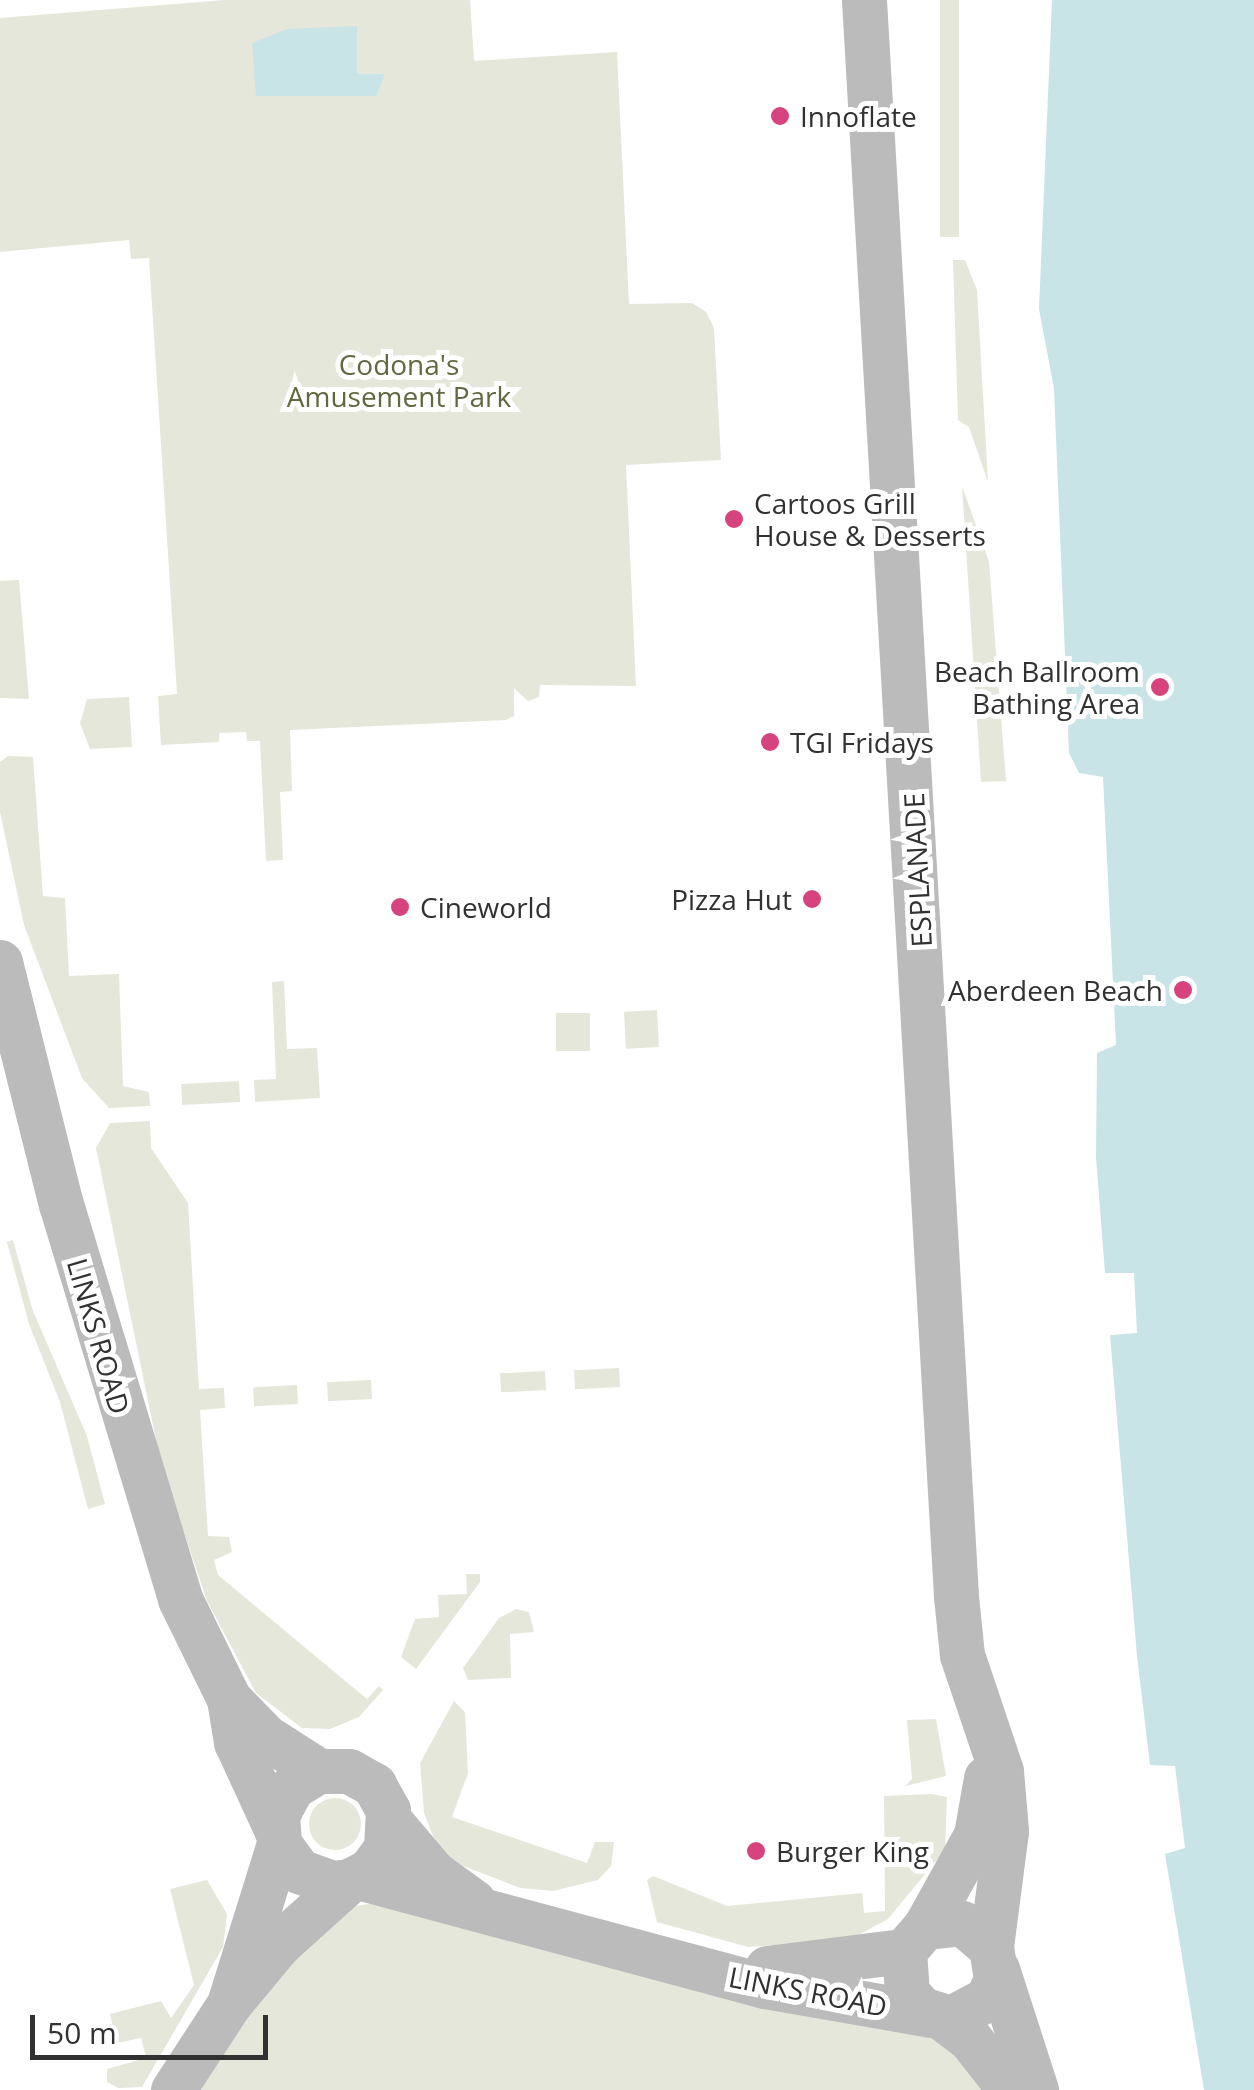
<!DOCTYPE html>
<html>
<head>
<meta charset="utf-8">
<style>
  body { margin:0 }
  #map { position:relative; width:1254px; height:2090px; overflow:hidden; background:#fff; font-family:"Open Sans",sans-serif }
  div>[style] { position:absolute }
  .green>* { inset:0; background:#e5e7db; transform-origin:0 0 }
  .round { border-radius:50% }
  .water>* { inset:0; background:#c9e4e6 }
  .secondary>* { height:45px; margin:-22.5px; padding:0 22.5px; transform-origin:22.5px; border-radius:22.5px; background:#bbb }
  .dots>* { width:28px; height:28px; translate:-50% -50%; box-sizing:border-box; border:5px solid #fff; border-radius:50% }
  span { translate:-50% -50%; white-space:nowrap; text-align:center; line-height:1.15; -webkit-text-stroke:10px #fff; paint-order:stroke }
  .poi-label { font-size:28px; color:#313131 }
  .left { translate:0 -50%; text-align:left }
  .right { translate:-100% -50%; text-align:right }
  .park-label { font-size:28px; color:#616941 }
  .street-label { font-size:28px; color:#313131 }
  .scale { position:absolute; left:30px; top:2015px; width:238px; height:45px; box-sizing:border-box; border:5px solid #313131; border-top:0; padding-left:12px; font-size:30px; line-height:35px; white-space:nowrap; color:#313131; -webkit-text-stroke:8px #fff; paint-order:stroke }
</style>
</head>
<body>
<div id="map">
  <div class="green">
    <div style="clip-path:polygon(225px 0,470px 0,474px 61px,617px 52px,629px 304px,692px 303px,706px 312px,714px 328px,721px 460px,626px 465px,636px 686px,540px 685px,539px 697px,528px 701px,514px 688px,514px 716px,506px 720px,290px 730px,292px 791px,280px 792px,283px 860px,266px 861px,260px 741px,247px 741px,246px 732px,219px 733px,219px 742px,161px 745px,158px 696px,177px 694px,149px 258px,131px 259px,129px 240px,0 252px,0 18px)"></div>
    <div style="left:940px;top:0;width:19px;height:237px"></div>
    <div style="clip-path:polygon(953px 260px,965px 260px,977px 290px,988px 482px,969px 427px,958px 420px)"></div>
    <div style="clip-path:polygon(962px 486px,989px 562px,1006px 781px,981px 782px)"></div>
    <div style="clip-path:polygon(19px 580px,29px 699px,0 698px,0 581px)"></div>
    <div style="clip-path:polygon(129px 697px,132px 747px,90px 749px,80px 723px,87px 699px)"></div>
    <div style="clip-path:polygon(8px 756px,33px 757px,43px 896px,65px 898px,69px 976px,119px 974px,123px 1086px,149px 1092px,150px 1106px,109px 1108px,82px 1078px,24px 925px,0 812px,0 762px)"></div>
    <div style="clip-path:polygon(284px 981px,287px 1049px,317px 1048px,320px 1098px,255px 1102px,254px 1080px,276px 1079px,272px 982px)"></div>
    <div style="left:657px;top:1010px;width:37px;height:33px;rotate:87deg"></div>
    <div style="left:556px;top:1013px;width:34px;height:38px"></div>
    <div style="left:239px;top:1081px;width:21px;height:58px;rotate:87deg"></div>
    <div style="clip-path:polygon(150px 1121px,151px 1148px,188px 1203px,199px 1389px,224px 1388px,225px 1408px,200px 1410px,208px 1536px,229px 1537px,232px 1552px,214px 1560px,218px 1575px,367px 1699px,379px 1686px,383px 1690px,359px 1717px,330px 1729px,302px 1728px,256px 1693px,207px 1601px,161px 1464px,96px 1148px,110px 1123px)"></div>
    <div style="clip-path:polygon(13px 1240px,33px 1311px,87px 1436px,105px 1504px,88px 1509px,60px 1402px,29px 1324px,7px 1242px)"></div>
    <div style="left:619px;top:1368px;width:19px;height:45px;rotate:87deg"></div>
    <div style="left:545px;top:1371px;width:19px;height:45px;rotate:87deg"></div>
    <div style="left:371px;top:1380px;width:19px;height:44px;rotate:87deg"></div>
    <div style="left:297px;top:1385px;width:19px;height:44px;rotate:87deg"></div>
    <div style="clip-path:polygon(466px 1574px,480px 1574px,480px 1582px,416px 1669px,401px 1657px,415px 1619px,439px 1617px,438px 1595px,467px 1594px)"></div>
    <div style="clip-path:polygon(516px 1609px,529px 1612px,534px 1632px,510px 1634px,511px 1678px,468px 1680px,463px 1668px,499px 1618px)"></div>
    <div style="clip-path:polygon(454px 1701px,465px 1712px,468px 1773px,452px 1817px,587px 1863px,595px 1842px,614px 1842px,611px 1866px,598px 1880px,553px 1891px,520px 1888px,453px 1862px,435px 1841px,424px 1813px,420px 1763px)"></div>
    <div style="clip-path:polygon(936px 1719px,946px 1776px,905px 1786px,912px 1779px,907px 1720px)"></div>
    <div style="clip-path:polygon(932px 1794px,947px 1797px,945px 1850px,888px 1919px,849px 1940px,748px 1947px,657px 1922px,647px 1880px,653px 1876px,727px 1906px,862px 1893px,864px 1913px,885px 1911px,884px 1796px)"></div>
    <div class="round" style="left:309px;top:1798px;width:52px;height:52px"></div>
    <div style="clip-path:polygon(207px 1880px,227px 1914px,223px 1947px,142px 2087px,118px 2088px,107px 2082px,107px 2069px,146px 2058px,141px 2038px,117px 2043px,110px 2014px,161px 2001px,171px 2018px,194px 1985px,170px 1889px)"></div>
    <div style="clip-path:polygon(385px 1902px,924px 2031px,965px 2057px,991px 2090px,191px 2090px,286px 1949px,347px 1907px)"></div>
  </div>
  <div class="water">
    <div style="clip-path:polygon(1052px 0,1254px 0,1254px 2090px,1204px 2090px,1165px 1854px,1185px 1848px,1175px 1766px,1150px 1765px,1137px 1656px,1110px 1335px,1137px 1333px,1134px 1273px,1105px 1273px,1096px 1157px,1097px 1053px,1116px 1045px,1103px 777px,1079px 773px,1069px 753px,1054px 389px,1039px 309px)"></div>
    <div style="clip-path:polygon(357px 26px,357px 74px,385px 74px,376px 96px,256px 96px,252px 43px,287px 29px)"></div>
  </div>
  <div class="secondary">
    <div style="left:864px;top:0;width:1599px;rotate:86.7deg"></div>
    <div style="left:956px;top:1596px;width:59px;rotate:84.2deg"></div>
    <div style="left:962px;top:1655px;width:122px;rotate:71.4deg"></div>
    <div style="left:1001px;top:1771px;width:60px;rotate:85.2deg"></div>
    <div style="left:1006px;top:1831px;width:117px;rotate:97.4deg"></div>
    <div style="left:991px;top:1947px;width:32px;rotate:81deg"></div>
    <div style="left:996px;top:1979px;width:22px;rotate:114deg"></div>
    <div style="left:987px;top:1999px;width:41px;rotate:152.2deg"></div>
    <div style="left:951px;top:2018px;width:30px;rotate:-163deg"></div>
    <div style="left:922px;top:2009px;width:22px;rotate:-133deg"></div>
    <div style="left:907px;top:1993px;width:42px;rotate:-94.1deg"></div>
    <div style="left:904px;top:1951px;width:32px;rotate:-49deg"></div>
    <div style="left:925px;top:1927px;width:37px;rotate:-6deg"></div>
    <div style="left:962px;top:1923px;width:38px;rotate:40deg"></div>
    <div style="left:0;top:962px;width:250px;rotate:75.9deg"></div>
    <div style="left:61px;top:1204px;width:413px;rotate:73.2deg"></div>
    <div style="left:180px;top:1599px;width:111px;rotate:63.9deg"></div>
    <div style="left:229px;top:1699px;width:53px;rotate:45.8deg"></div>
    <div style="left:266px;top:1737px;width:63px;rotate:32.7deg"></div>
    <div style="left:229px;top:1699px;width:44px;rotate:80.8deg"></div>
    <div style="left:236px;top:1742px;width:98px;rotate:65.3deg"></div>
    <div style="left:390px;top:1821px;width:68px;rotate:49.8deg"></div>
    <div style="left:434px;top:1873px;width:49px;rotate:35.9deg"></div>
    <div style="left:358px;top:1877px;width:421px;rotate:15deg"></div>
    <div style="left:765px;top:1986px;width:169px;rotate:9.9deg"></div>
    <div style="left:925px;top:1927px;width:105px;rotate:-61deg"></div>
    <div style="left:976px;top:1835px;width:58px;rotate:-80deg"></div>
    <div style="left:767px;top:1968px;width:138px;rotate:-7.1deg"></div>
    <div style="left:997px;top:1969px;width:127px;rotate:72.1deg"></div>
    <div style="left:229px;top:2004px;width:169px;rotate:-72.7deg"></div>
    <div style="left:279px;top:1843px;width:28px;rotate:-94deg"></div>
    <div style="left:277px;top:1815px;width:32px;rotate:-62deg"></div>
    <div style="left:292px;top:1787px;width:31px;rotate:-31deg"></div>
    <div style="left:319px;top:1771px;width:30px"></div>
    <div style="left:349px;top:1771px;width:29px;rotate:29deg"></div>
    <div style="left:374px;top:1785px;width:29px;rotate:61deg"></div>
    <div style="left:388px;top:1810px;width:38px;rotate:93deg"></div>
    <div style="left:386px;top:1848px;width:27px;rotate:126deg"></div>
    <div style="left:370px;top:1870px;width:24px;rotate:152deg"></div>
    <div style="left:349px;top:1881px;width:17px;rotate:173deg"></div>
    <div style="left:332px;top:1883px;width:35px;rotate:-160deg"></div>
    <div style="left:299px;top:1871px;width:34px;rotate:-126deg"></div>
    <div style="left:941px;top:2017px;width:36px;rotate:37deg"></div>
    <div style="left:970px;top:2039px;width:65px;rotate:51.9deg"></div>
    <div style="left:173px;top:2090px;width:103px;rotate:-56.9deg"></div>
    <div style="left:229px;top:2004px;width:78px;rotate:-50.2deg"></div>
    <div style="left:279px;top:1944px;width:94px;rotate:-42deg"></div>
  </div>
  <div class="dots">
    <div style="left:780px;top:116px;background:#d7447d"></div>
    <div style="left:734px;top:519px;background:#d7447d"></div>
    <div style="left:1160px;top:687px;background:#d7447d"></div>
    <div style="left:770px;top:742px;background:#d7447d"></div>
    <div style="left:812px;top:899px;background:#d7447d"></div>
    <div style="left:400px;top:907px;background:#d7447d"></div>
    <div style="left:1183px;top:990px;background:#d7447d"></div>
    <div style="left:756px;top:1851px;background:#d7447d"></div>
  </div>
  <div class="poi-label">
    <span class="left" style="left:800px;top:116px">Innoflate</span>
    <span class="left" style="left:754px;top:519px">Cartoos Grill<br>House &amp; Desserts</span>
    <span class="right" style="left:1140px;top:687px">Beach Ballroom<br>Bathing Area</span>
    <span class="left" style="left:790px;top:742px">TGI Fridays</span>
    <span class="right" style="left:792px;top:899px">Pizza Hut</span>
    <span class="left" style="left:420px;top:907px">Cineworld</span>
    <span class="right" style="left:1163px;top:990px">Aberdeen Beach</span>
    <span class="left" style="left:776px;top:1851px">Burger King</span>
  </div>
  <div class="park-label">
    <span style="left:399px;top:380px">Codona's<br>Amusement Park</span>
  </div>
  <div class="street-label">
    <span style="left:917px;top:870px;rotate:-93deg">ESPLANADE</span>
    <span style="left:99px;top:1336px;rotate:74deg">LINKS ROAD</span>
    <span style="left:808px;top:1991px;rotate:11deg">LINKS ROAD</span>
  </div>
  <div class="scale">50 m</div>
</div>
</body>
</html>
